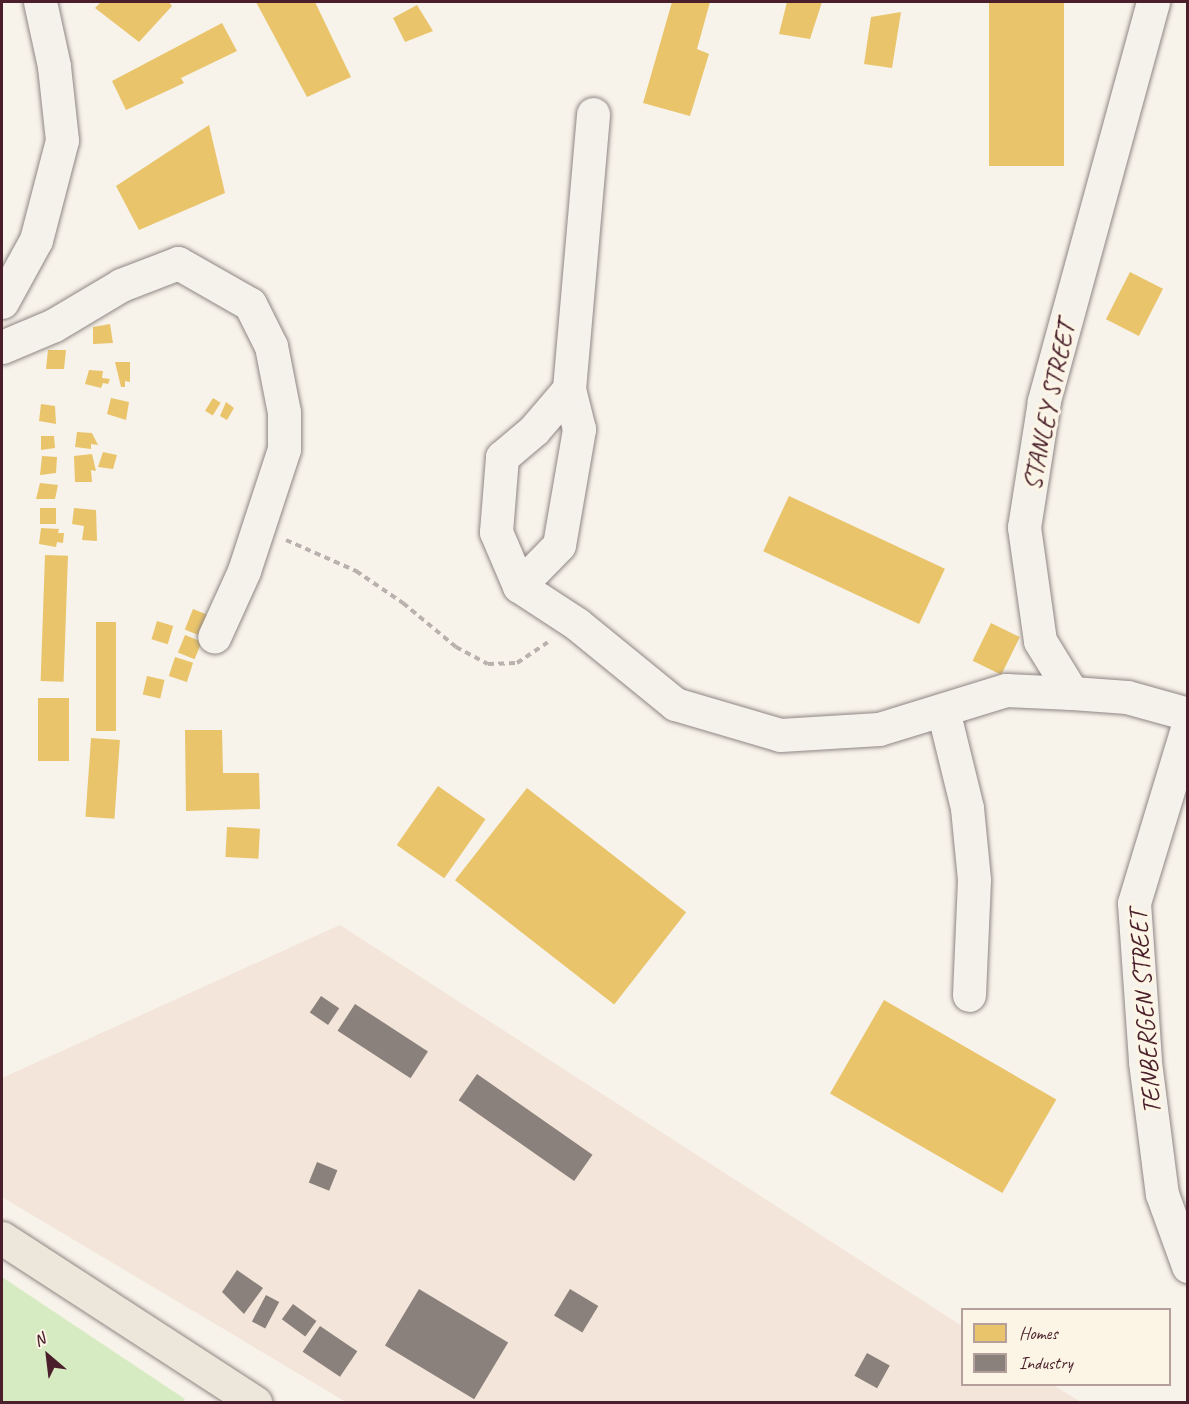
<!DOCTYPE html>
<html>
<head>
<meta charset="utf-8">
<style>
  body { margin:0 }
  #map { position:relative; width:1189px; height:1404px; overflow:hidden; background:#f7f3ea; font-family:Caveat,sans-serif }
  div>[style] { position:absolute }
  .built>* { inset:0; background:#f3e5d9 }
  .green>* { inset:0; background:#d6ebc2 }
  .homes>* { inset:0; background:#e9c46a; transform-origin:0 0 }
  .industry>* { inset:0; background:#8a817c; transform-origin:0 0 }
  .path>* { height:4px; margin-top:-2px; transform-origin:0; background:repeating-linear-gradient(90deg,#b8b1ae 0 6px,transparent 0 10.5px) }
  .roads { filter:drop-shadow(0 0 2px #908684) drop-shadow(0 0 2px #908684) }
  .minor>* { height:33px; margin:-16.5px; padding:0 16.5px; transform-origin:16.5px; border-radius:16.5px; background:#f5f2ec }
  .major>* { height:33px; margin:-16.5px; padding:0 16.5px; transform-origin:16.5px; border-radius:16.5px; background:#ece7da }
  span { translate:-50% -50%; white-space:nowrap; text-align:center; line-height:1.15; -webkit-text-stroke:6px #fcf5e5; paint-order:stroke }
  .street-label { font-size:26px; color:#4a1f2b }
  .frame { position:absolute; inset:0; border:3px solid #4a1f2b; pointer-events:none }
  .legend { position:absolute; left:961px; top:1308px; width:210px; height:78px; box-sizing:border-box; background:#fcf5e5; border:2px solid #b59f9b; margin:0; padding:8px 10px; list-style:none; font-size:18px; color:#4a1f2b }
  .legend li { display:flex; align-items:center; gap:12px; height:30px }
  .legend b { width:30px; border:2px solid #b59f9b }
  .north { position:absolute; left:18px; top:1326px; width:60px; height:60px; -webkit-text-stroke:4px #fcf5e5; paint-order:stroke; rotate:332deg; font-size:16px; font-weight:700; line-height:24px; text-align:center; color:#4a1f2b }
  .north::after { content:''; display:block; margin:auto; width:21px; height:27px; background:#4a1f2b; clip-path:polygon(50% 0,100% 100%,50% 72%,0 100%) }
</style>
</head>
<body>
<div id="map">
  <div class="built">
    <div style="clip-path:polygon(340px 925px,962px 1326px,962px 1384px,1053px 1385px,1081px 1402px,346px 1402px,2px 1197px,2px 1078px)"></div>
  </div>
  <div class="green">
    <div style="clip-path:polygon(2px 1277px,185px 1399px,182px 1402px,2px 1402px)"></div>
  </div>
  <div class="homes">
    <div style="clip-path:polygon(101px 2px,169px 2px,172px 6px,139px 42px,95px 8px)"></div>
    <div style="clip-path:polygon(256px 2px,315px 2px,351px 77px,307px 97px)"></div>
    <div style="clip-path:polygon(672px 2px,710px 2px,697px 49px,709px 54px,690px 116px,643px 103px)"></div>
    <div style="clip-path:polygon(787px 2px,822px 2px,810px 39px,779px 34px)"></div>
    <div style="left:989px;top:2px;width:75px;height:164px"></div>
    <div style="clip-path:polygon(417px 5px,433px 31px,405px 42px,393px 18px)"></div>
    <div style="clip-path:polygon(901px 12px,892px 68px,864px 64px,871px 17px)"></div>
    <div style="clip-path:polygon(222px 23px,237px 51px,181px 78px,184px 83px,126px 110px,112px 81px)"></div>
    <div style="clip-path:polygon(209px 125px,225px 193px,139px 230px,116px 186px)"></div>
    <div style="left:1130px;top:272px;width:37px;height:53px;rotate:27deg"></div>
    <div style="clip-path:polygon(110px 324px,113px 343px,93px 344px,93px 327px)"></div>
    <div style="clip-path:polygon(48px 350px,66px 350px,64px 369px,46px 369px)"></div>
    <div style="clip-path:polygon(115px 362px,130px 362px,130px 382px,125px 381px,125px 387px,121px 387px)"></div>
    <div style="clip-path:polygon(89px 370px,103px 371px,102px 378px,110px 379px,108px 384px,103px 383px,101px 388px,85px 384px)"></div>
    <div style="clip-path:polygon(111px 398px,129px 402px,126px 420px,107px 414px)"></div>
    <div style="left:213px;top:398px;width:9px;height:15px;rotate:32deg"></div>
    <div style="clip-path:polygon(226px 402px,234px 408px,227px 420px,220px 416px)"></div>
    <div style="clip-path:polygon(41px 404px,55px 406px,56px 424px,39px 421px)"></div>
    <div style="clip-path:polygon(77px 432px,92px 433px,98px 445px,91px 444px,91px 449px,75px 447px)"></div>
    <div style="clip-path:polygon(41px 436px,54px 436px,55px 448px,41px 450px)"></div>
    <div style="clip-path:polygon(103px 452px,117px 455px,113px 469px,98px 467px)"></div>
    <div style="clip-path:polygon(92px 454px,96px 471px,91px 470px,92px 482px,75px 482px,74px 456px)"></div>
    <div style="clip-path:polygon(42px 456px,57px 457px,56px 473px,40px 475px)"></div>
    <div style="clip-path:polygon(40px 483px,58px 485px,55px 499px,36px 499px)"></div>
    <div style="left:789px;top:496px;width:172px;height:61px;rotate:25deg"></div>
    <div style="left:40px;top:508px;width:16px;height:16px"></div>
    <div style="clip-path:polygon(74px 508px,96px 510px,97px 541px,82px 540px,84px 526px,72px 524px)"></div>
    <div style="clip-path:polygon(41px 528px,59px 529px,58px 533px,64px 533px,63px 543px,57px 542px,56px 547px,39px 544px)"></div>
    <div style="left:45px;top:555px;width:23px;height:126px;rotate:2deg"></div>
    <div style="left:193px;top:609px;width:18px;height:22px;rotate:22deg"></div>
    <div style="left:157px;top:621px;width:17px;height:19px;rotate:17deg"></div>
    <div style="left:96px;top:622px;width:20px;height:109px"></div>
    <div style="left:991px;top:623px;width:32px;height:42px;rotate:26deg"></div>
    <div style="left:185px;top:635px;width:18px;height:19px;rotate:22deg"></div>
    <div style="left:175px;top:657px;width:19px;height:20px;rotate:18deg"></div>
    <div style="left:147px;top:676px;width:18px;height:19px;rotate:13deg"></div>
    <div style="left:38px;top:698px;width:31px;height:63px"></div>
    <div style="clip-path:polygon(185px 730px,222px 730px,223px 773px,259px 773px,260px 809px,186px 811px)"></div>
    <div style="left:91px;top:738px;width:29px;height:79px;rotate:4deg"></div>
    <div style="left:438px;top:786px;width:58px;height:72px;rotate:35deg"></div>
    <div style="left:527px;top:788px;width:202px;height:117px;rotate:38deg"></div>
    <div style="left:227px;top:827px;width:33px;height:30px;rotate:3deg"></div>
    <div style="left:884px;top:1000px;width:199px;height:108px;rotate:30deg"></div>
  </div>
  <div class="industry">
    <div style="left:321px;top:996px;width:22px;height:20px;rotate:34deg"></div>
    <div style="left:355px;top:1004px;width:87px;height:32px;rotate:33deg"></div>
    <div style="left:477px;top:1074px;width:141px;height:32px;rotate:35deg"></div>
    <div style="left:317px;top:1162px;width:22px;height:22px;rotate:22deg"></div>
    <div style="clip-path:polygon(237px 1270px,263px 1288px,244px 1314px,222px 1292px)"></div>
    <div style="left:419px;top:1289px;width:104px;height:66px;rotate:31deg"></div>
    <div style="left:570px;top:1289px;width:33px;height:31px;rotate:31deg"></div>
    <div style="left:266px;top:1295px;width:15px;height:30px;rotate:28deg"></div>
    <div style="left:293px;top:1304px;width:29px;height:19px;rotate:36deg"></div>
    <div style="left:320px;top:1326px;width:45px;height:31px;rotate:34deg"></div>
    <div style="left:867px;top:1353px;width:26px;height:26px;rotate:29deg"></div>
  </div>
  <div class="path">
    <div style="left:286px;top:540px;width:77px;rotate:23.9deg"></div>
    <div style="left:356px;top:571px;width:57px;rotate:34.2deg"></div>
    <div style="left:403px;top:603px;width:69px;rotate:39.7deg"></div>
    <div style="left:456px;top:647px;width:36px;rotate:28deg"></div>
    <div style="left:488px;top:664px;width:29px;rotate:-2deg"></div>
    <div style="left:517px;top:663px;width:37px;rotate:-34deg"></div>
  </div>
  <div class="roads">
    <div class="minor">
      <div style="left:1153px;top:2px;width:414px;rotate:105.3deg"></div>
      <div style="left:1044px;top:401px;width:128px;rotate:99deg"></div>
      <div style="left:1024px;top:527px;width:115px;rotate:82deg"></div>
      <div style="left:1040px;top:641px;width:61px;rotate:58.4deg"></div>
      <div style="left:1072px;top:693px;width:55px;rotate:4.2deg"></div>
      <div style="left:1127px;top:697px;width:63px;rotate:15.6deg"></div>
      <div style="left:2px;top:302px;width:71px;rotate:-61.3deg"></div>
      <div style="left:36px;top:240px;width:103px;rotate:-75.4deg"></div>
      <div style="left:62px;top:140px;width:74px;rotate:-96.2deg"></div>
      <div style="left:54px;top:66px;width:66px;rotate:-102.3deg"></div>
      <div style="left:2px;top:347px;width:56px;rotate:-22.9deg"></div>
      <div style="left:54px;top:325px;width:78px;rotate:-30.8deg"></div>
      <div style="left:121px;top:285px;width:61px;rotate:-21.1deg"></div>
      <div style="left:178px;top:263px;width:83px;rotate:29.7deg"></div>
      <div style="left:250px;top:304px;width:47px;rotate:63.4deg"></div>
      <div style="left:271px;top:346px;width:67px;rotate:78.9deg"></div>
      <div style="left:284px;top:412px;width:37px;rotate:90deg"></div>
      <div style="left:284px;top:449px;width:128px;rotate:108.2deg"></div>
      <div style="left:244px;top:571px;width:72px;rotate:114.4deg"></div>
      <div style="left:569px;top:389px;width:54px;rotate:130.5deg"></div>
      <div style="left:534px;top:430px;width:42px;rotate:139.8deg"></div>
      <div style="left:502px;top:457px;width:75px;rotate:94.6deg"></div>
      <div style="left:496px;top:532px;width:59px;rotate:66.9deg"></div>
      <div style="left:519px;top:586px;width:69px;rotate:33.2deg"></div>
      <div style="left:577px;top:624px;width:127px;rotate:39.2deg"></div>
      <div style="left:675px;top:704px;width:109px;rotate:16.4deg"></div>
      <div style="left:780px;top:735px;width:99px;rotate:-3.5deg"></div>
      <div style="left:879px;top:729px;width:133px;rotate:-17.1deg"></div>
      <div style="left:1006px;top:690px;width:66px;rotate:2.6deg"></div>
      <div style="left:519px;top:586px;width:57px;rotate:-45.7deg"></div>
      <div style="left:559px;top:545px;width:118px;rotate:-80.2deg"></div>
      <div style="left:579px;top:429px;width:41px;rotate:-104deg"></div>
      <div style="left:569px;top:389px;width:276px;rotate:-85deg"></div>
      <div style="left:943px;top:710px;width:101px;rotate:76.2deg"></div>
      <div style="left:967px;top:808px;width:72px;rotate:84.4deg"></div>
      <div style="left:974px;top:880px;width:115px;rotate:92.5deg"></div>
      <div style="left:1188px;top:725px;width:186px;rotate:106.9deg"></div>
      <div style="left:1134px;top:903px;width:159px;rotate:86deg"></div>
      <div style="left:1145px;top:1062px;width:133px;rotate:82.7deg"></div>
      <div style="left:1162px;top:1194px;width:77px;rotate:70.1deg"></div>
    </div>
    <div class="major">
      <div style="left:2px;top:1238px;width:302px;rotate:33deg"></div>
    </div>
  </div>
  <div class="street-label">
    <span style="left:1049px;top:406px;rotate:-78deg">STANLEY STREET</span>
    <span style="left:1145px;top:1012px;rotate:-94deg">TENBERGEN STREET</span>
  </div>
  <div class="frame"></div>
  <ul class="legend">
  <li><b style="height:16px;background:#e9c46a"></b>Homes</li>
  <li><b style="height:16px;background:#8a817c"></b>Industry</li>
  </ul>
  <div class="north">N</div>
</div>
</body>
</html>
